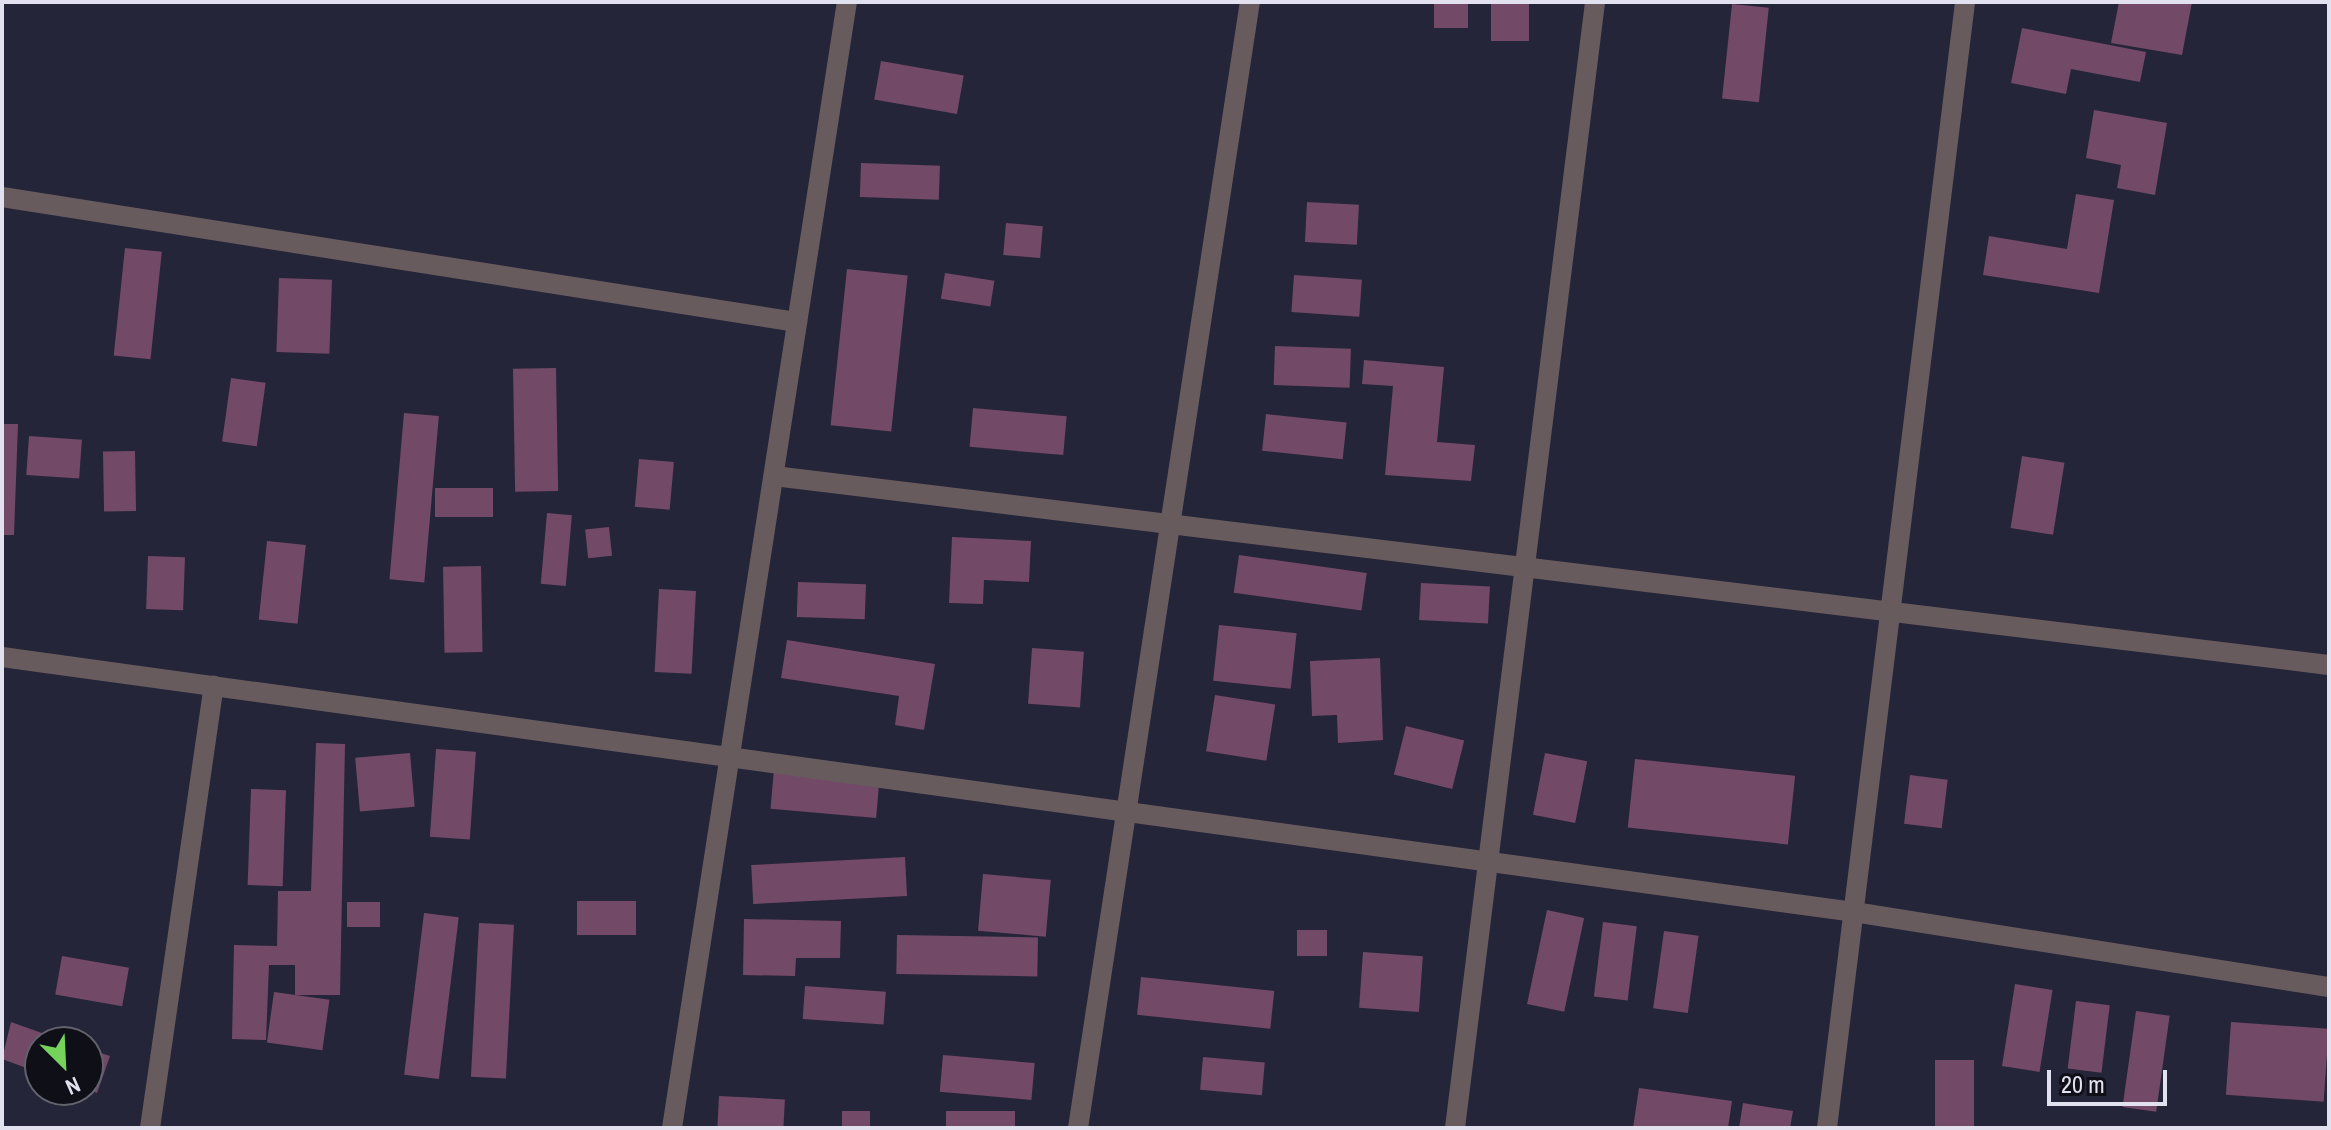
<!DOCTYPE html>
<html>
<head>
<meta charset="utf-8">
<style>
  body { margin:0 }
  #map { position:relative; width:2331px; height:1130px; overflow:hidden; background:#252539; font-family:"Archivo Narrow",sans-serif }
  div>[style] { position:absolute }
  .building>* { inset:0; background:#724966; transform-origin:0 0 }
  .street>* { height:20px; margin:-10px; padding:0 10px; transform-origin:10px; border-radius:10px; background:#685b5e }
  span { translate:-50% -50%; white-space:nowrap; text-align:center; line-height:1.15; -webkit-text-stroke:7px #0f0f18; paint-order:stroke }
  .frame { position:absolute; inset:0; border:4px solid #e1e1ef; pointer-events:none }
  .north { position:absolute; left:24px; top:1026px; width:80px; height:80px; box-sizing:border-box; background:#0f0f18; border:2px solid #63636e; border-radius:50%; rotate:156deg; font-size:22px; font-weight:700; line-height:32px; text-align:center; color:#e1e1ef }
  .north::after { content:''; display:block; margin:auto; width:28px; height:36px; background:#75d25b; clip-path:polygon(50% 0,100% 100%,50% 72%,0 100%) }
  .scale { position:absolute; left:2047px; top:1070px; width:120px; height:36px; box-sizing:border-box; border:4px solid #e1e1ef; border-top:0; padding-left:10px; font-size:24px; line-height:28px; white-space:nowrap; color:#e1e1ef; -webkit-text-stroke:6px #0f0f18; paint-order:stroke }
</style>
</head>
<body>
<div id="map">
  <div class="building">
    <div style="left:1434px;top:2px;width:34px;height:26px"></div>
    <div style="left:1491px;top:2px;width:38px;height:39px"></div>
    <div style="clip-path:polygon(2119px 2px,2192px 2px,2182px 55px,2111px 43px)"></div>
    <div style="left:1732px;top:4px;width:37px;height:95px;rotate:6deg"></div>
    <div style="clip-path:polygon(2022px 28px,2146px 52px,2140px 82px,2071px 69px,2066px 94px,2011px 83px)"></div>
    <div style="left:881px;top:61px;width:84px;height:39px;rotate:10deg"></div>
    <div style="clip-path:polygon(2094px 110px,2167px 123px,2155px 195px,2117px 188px,2121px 165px,2086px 158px)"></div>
    <div style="left:861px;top:163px;width:79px;height:34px;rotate:2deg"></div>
    <div style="clip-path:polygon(2076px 194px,2114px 200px,2099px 293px,1983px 275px,1989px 236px,2067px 249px)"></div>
    <div style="left:1307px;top:202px;width:52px;height:40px;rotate:3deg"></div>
    <div style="left:1006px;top:223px;width:37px;height:32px;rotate:5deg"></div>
    <div style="left:125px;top:248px;width:37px;height:108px;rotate:6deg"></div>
    <div style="left:847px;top:269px;width:61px;height:157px;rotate:6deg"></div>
    <div style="left:945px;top:273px;width:50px;height:26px;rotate:9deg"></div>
    <div style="left:1294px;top:275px;width:68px;height:37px;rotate:4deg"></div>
    <div style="left:279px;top:278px;width:53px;height:74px;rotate:2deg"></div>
    <div style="left:1275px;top:346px;width:76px;height:39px;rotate:2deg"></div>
    <div style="clip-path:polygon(1364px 360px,1444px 367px,1437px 442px,1475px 445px,1471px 481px,1385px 475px,1393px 386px,1362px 384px)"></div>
    <div style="left:556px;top:368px;width:123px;height:43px;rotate:89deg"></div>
    <div style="left:231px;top:378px;width:35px;height:64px;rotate:8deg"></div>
    <div style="left:973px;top:408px;width:94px;height:39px;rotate:5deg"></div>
    <div style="left:404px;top:413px;width:35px;height:167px;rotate:5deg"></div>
    <div style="left:1266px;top:414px;width:81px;height:37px;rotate:6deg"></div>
    <div style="clip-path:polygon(2px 424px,18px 424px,14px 535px,2px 535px)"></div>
    <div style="left:29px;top:436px;width:53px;height:39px;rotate:4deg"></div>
    <div style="left:135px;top:451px;width:60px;height:32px;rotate:89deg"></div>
    <div style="left:2022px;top:456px;width:43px;height:73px;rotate:9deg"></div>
    <div style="left:639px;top:459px;width:35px;height:48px;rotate:5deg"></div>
    <div style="left:493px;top:488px;width:29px;height:58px;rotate:90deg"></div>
    <div style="left:547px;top:513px;width:25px;height:71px;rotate:5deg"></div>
    <div style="left:609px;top:527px;width:29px;height:24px;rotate:84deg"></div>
    <div style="clip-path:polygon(952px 537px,1031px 541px,1029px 582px,984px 580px,983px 604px,949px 603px)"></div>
    <div style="left:267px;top:541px;width:39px;height:79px;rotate:6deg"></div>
    <div style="left:1239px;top:555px;width:129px;height:38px;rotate:8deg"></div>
    <div style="left:148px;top:556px;width:37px;height:53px;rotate:2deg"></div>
    <div style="left:481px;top:566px;width:86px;height:38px;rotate:89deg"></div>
    <div style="left:798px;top:582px;width:68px;height:35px;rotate:2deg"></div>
    <div style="left:1421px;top:583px;width:69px;height:37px;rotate:3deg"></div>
    <div style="left:659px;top:589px;width:37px;height:83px;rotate:3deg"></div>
    <div style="left:1219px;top:625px;width:78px;height:56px;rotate:6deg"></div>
    <div style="clip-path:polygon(787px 640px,935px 664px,924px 730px,895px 725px,899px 696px,781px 678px)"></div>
    <div style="left:1032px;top:648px;width:52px;height:56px;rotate:4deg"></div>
    <div style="clip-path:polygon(1380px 658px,1383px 740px,1338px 743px,1337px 715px,1312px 716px,1310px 661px)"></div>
    <div style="left:1215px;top:695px;width:61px;height:57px;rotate:9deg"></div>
    <div style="left:1406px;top:726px;width:60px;height:50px;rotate:14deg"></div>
    <div style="clip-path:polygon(316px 743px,345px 744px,340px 995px,295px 995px,295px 965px,269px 965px,266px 1040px,232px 1039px,234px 945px,277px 946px,278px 891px,311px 891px)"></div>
    <div style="left:436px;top:749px;width:40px;height:88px;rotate:4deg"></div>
    <div style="left:410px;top:753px;width:54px;height:55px;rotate:85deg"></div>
    <div style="left:1545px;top:753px;width:43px;height:63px;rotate:11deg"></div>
    <div style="left:1635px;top:759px;width:161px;height:69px;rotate:6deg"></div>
    <div style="left:774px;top:769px;width:106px;height:40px;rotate:5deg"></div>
    <div style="left:1910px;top:775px;width:38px;height:49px;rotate:7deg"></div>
    <div style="left:251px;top:789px;width:35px;height:96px;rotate:2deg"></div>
    <div style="left:905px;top:857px;width:39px;height:154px;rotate:87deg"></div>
    <div style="left:983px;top:874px;width:68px;height:57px;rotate:5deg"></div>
    <div style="left:577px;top:901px;width:59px;height:34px"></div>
    <div style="left:347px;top:902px;width:33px;height:25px"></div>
    <div style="left:1547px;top:910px;width:38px;height:96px;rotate:12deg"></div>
    <div style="left:424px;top:913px;width:35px;height:163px;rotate:7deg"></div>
    <div style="clip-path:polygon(744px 919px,841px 921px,840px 958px,796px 958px,795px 976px,743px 975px)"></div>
    <div style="left:1603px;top:922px;width:34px;height:75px;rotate:7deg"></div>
    <div style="left:479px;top:923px;width:35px;height:154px;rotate:3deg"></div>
    <div style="left:1297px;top:930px;width:30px;height:26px"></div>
    <div style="left:1664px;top:931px;width:35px;height:78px;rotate:8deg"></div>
    <div style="left:897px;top:935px;width:141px;height:39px;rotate:1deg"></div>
    <div style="left:1363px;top:952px;width:60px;height:56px;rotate:4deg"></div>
    <div style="left:62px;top:956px;width:68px;height:39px;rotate:10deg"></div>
    <div style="left:1141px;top:977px;width:134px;height:38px;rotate:6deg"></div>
    <div style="left:2015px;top:984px;width:38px;height:83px;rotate:9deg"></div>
    <div style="left:805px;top:986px;width:81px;height:33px;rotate:4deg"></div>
    <div style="left:274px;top:992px;width:56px;height:51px;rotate:8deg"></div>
    <div style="left:2076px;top:1001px;width:34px;height:68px;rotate:7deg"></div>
    <div style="left:2136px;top:1011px;width:34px;height:97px;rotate:8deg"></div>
    <div style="clip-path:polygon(11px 1022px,67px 1042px,40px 1042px,40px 1073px,2px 1059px)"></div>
    <div style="left:2231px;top:1022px;width:98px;height:73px;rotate:4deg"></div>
    <div style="clip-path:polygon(88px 1049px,110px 1056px,97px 1093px,88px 1090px)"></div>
    <div style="left:943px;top:1055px;width:92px;height:37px;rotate:5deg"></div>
    <div style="left:1203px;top:1057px;width:62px;height:33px;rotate:5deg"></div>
    <div style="left:1935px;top:1060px;width:39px;height:68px"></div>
    <div style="clip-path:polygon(1639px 1088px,1732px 1101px,1728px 1128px,1633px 1128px)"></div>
    <div style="left:719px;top:1096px;width:66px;height:32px;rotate:3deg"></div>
    <div style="clip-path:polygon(1743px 1103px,1793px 1111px,1790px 1128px,1739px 1128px)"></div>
    <div style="left:842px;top:1111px;width:28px;height:17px"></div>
    <div style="left:1015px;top:1111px;width:17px;height:69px;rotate:90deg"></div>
  </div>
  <div class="street">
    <div style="left:2px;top:197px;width:805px;rotate:8.94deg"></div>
    <div style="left:774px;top:476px;width:1566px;rotate:6.93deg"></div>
    <div style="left:2px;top:657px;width:1869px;rotate:7.84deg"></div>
    <div style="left:1854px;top:912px;width:481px;rotate:9deg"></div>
    <div style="left:150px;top:1128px;width:447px;rotate:-81.8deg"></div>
    <div style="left:672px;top:1128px;width:1140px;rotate:-81.17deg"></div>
    <div style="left:1078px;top:1128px;width:1139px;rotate:-81.32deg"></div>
    <div style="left:1455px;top:1128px;width:1135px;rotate:-82.91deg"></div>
    <div style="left:1827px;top:1128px;width:1134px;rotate:-83.01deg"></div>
  </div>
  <div class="frame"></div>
  <div class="north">N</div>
  <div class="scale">20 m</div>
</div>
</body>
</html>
